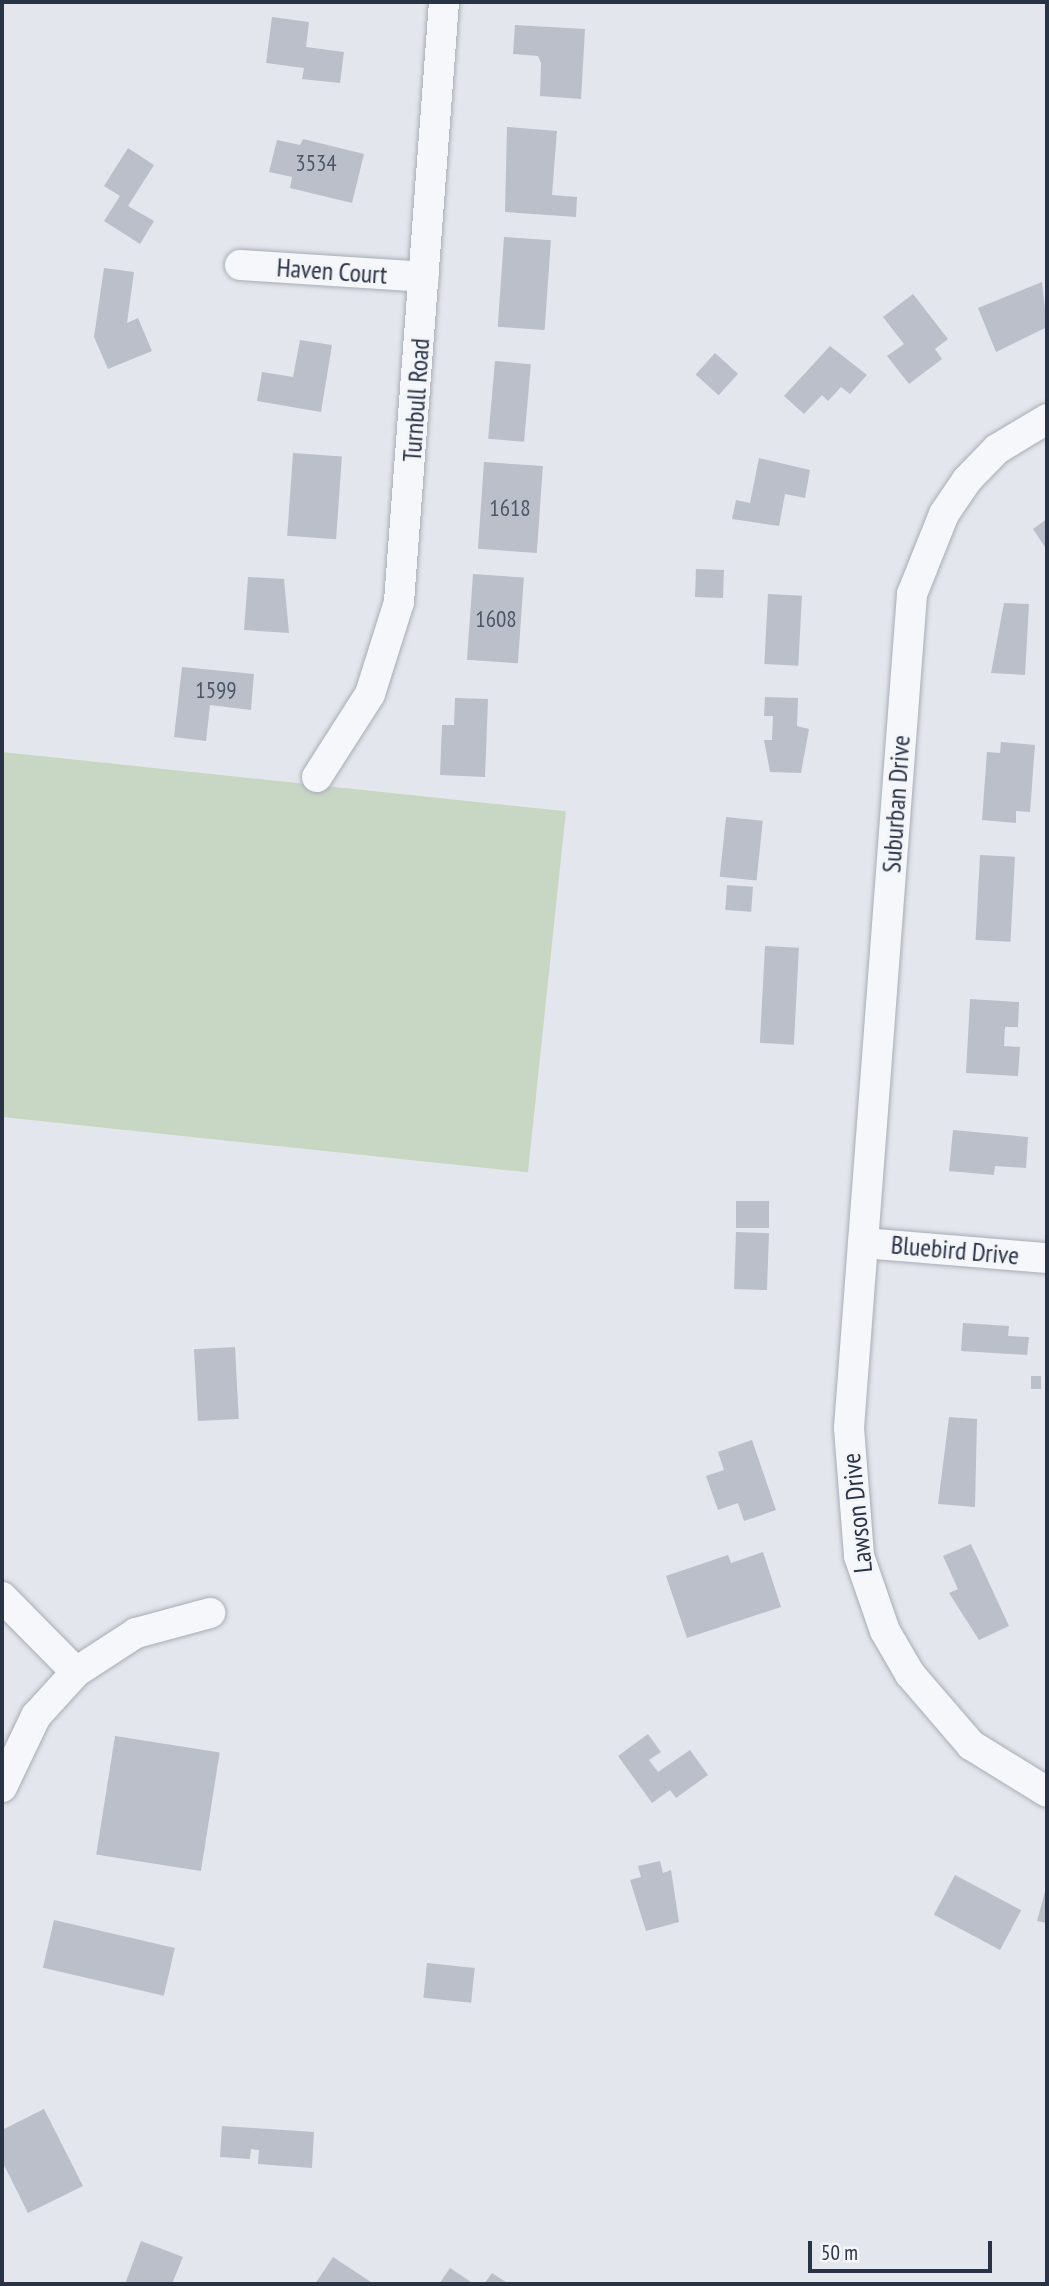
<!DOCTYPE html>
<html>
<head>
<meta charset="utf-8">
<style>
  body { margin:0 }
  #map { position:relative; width:1049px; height:2286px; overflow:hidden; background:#e3e6ec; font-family:"PT Sans Narrow",sans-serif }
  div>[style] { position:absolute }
  .green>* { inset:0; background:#c8d6c4; transform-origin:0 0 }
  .building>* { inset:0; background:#babfca; transform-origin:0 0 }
  .roads { filter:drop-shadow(0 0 2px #a7adb7) drop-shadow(0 0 2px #a7adb7) }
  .street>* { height:30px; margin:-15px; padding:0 15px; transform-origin:15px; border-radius:15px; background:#f6f7fa }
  span { translate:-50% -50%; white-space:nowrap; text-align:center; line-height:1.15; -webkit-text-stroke:5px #f3f5f9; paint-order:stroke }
  .number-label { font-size:23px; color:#4d5667 }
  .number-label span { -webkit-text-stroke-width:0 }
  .street-label { font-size:26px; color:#293346 }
  .frame { position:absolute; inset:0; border:4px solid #293346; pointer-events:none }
  .scale { position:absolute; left:808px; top:2241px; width:184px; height:32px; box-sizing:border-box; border:4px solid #293346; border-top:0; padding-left:9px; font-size:21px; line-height:24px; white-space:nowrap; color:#293346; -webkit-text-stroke:5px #f3f5f9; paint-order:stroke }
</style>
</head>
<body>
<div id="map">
  <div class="green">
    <div style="left:2px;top:752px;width:567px;height:363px;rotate:6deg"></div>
  </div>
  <div class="building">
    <div style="clip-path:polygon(272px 17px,309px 22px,306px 47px,344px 52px,340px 83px,302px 79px,304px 68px,266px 63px)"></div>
    <div style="clip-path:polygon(515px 25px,585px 29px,581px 99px,540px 96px,541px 63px,538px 56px,513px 54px)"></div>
    <div style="clip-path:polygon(507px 127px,557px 131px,552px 195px,577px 197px,576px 217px,505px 212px)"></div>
    <div style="clip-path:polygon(303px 139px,364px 154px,352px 203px,290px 188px,292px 177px,269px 172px,277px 140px,300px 145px)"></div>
    <div style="clip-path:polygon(128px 148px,154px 165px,128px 206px,154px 221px,140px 244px,104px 221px,120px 196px,104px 186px)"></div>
    <div style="left:504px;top:237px;width:47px;height:90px;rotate:4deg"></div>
    <div style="clip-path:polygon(104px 268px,134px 272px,127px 323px,138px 318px,152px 351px,108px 369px,94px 337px)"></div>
    <div style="clip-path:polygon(1042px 282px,1047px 327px,996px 352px,978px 308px)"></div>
    <div style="clip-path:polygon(913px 294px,948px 339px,935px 349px,942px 359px,909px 384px,887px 356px,904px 344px,883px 317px)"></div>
    <div style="clip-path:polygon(300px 340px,332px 345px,321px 412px,257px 401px,262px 372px,293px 377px)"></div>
    <div style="clip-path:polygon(830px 346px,867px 375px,850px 394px,841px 387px,828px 401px,822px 395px,804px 414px,784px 396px)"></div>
    <div style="left:715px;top:353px;width:31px;height:29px;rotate:42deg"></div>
    <div style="left:495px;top:361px;width:36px;height:78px;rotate:5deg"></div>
    <div style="left:293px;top:453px;width:49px;height:83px;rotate:4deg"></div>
    <div style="clip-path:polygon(759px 458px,810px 470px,805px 498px,785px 494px,779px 526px,732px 519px,736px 500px,750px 503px)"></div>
    <div style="left:484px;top:462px;width:59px;height:87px;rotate:4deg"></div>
    <div style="clip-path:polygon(1047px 519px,1047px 550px,1033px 529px)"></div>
    <div style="left:696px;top:569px;width:28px;height:28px;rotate:2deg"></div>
    <div style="left:473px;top:574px;width:51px;height:86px;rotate:4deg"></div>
    <div style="clip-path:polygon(248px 577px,284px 579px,289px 633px,244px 630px)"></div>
    <div style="left:768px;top:594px;width:34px;height:70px;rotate:3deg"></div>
    <div style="clip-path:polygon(1004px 603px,1029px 604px,1025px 675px,991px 673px)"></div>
    <div style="clip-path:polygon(182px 667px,254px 674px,251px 710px,210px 705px,206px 741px,174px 737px)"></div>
    <div style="clip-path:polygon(765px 697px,798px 698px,797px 726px,809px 729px,801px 773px,770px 772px,764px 740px,772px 740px,773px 716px,764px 716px)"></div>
    <div style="clip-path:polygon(455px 698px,488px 699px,485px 777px,440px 775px,442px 725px,454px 725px)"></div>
    <div style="clip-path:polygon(1001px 742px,1035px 745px,1030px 812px,1016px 811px,1016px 823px,982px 820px,987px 752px,1000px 753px)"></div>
    <div style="left:726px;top:817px;width:37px;height:60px;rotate:6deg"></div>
    <div style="left:980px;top:855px;width:35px;height:85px;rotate:3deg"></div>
    <div style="left:727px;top:885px;width:26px;height:25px;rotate:4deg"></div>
    <div style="left:765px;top:946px;width:34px;height:97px;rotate:3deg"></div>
    <div style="clip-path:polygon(970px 999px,1019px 1002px,1018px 1027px,1005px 1027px,1004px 1046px,1020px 1047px,1018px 1076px,966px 1073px)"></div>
    <div style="clip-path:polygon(953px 1130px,1028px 1137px,1026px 1168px,995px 1166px,994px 1175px,949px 1171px)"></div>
    <div style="left:736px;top:1201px;width:33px;height:27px"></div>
    <div style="left:736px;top:1232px;width:33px;height:57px;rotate:2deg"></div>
    <div style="clip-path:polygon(963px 1323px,1009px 1326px,1008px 1336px,1029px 1337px,1027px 1355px,961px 1351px)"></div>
    <div style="left:235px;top:1347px;width:72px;height:41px;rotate:87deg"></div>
    <div style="left:1031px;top:1376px;width:10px;height:13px"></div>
    <div style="clip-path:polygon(949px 1417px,977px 1419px,975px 1507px,938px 1504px)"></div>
    <div style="clip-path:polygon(752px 1440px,776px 1510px,744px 1521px,738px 1503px,718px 1510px,706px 1476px,724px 1470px,718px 1452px)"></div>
    <div style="clip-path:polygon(971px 1544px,1009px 1626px,979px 1640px,949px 1593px,958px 1589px,943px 1556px)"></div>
    <div style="clip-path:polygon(763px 1552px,781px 1607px,687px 1638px,666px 1576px,728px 1555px,731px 1563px)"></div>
    <div style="clip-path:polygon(648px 1734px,661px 1752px,649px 1760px,658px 1772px,690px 1750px,708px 1775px,676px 1798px,670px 1790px,652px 1803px,618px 1756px)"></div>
    <div style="left:115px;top:1736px;width:106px;height:120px;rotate:9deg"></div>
    <div style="clip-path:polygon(660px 1861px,663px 1873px,671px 1870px,679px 1922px,646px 1931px,630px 1880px,641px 1877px,638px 1866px)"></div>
    <div style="left:955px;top:1875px;width:75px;height:45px;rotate:28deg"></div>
    <div style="clip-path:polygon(1046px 1888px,1047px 1888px,1047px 1923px,1037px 1921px)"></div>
    <div style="left:54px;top:1920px;width:124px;height:49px;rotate:13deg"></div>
    <div style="left:427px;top:1963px;width:48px;height:35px;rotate:6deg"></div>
    <div style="clip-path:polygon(44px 2109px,83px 2186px,28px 2213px,2px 2161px,2px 2130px)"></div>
    <div style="clip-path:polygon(222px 2126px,314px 2132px,312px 2168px,258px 2164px,259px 2150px,251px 2149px,250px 2159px,220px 2157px)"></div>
    <div style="clip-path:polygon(141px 2241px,183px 2257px,172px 2284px,125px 2284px)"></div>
    <div style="clip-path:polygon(333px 2257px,374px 2284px,315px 2284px)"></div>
    <div style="clip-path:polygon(450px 2268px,474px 2284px,439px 2284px)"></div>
    <div style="clip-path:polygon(492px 2273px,509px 2284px,484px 2284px)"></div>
  </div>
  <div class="roads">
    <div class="street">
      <div style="left:240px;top:265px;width:184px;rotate:3.7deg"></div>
      <div style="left:1047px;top:419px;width:58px;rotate:149deg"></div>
      <div style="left:997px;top:449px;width:43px;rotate:134.1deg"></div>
      <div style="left:967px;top:480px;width:41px;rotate:124.1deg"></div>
      <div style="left:944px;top:514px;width:86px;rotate:111.8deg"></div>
      <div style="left:912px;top:594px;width:836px;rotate:94.32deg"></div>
      <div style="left:849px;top:1428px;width:128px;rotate:85.5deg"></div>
      <div style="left:859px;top:1556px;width:79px;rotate:70.9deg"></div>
      <div style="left:885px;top:1631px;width:50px;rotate:59.8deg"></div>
      <div style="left:910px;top:1674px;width:94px;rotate:49.3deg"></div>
      <div style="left:971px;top:1745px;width:89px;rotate:31.7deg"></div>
      <div style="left:317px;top:777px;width:98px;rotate:-57.4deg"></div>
      <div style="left:370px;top:694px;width:96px;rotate:-72.5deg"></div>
      <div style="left:399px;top:602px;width:602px;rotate:-85.71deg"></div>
      <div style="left:863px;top:1243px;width:185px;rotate:4.7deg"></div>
      <div style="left:2px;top:1597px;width:105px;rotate:45.4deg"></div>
      <div style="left:2px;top:1787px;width:79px;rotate:-64.4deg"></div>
      <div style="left:36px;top:1716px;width:59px;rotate:-47.7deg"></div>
      <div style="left:76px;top:1672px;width:72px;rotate:-33deg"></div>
      <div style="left:136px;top:1633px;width:77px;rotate:-15.1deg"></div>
    </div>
  </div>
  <div class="number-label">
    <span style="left:316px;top:163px">3534</span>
    <span style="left:510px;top:508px">1618</span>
    <span style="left:496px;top:619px">1608</span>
    <span style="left:216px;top:690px">1599</span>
  </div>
  <div class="street-label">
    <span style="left:332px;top:271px;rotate:4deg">Haven Court</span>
    <span style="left:416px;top:400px;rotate:-86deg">Turnbull Road</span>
    <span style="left:896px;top:804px;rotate:-86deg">Suburban Drive</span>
    <span style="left:955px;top:1250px;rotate:5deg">Bluebird Drive</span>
    <span style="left:857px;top:1513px;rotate:-96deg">Lawson Drive</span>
  </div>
  <div class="frame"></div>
  <div class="scale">50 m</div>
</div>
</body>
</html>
